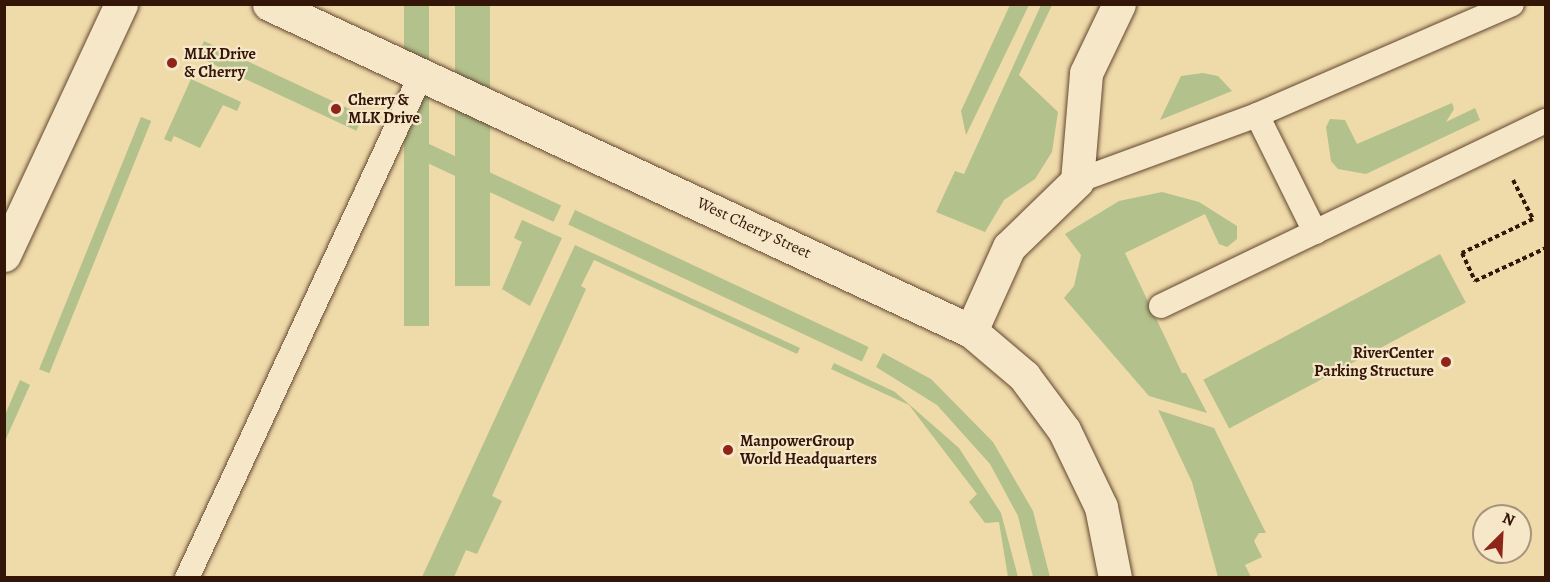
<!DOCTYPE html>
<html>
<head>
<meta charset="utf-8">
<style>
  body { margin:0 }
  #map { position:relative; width:1550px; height:582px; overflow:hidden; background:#efdaa9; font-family:Alegreya,serif }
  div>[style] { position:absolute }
  .green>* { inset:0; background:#b3c18c; transform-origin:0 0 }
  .path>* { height:4px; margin-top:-2px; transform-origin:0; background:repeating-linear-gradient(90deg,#341609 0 4.5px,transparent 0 7.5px) }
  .roads { filter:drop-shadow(0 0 2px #634731) drop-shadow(0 0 2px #634731) }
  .lane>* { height:24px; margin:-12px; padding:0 12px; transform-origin:12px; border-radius:12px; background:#f5e7c7 }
  .street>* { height:33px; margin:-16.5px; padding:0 16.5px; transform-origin:16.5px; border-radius:16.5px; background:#f5e7c7 }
  .secondary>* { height:33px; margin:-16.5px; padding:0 16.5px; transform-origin:16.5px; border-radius:16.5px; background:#f5e7c7 }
  .dots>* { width:16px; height:16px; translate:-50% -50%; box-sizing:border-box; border:3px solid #f5e7c7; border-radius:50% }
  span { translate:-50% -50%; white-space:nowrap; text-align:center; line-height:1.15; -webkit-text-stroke:4.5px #f5e7c7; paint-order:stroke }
  .poi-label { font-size:16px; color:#341609; font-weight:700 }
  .left { translate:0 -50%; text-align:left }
  .right { translate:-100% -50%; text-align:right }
  .street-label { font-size:16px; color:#341609 }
  .frame { position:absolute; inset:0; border:6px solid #341609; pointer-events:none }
  .north { position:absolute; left:1472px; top:504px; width:60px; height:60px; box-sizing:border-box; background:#f5e7c7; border:2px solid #a8937b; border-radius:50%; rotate:24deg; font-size:16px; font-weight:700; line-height:24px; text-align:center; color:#341609 }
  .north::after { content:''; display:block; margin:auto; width:21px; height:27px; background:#8f2418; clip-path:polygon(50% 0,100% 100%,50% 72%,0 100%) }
</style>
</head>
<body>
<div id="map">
  <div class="green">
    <div style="left:404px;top:5px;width:25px;height:321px"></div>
    <div style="left:455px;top:5px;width:35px;height:281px"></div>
    <div style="clip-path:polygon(1010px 5px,1029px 5px,966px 135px,961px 111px)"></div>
    <div style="clip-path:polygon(1041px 5px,1052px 5px,1019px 75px,1058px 112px,1052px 152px,1035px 179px,1004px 200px,985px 232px,936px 212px,955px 171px,964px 174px)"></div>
    <div style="left:204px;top:41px;width:176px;height:17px;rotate:25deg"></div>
    <div style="clip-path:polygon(1203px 73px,1218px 76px,1232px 91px,1160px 120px,1181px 76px)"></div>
    <div style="clip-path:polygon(191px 79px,241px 102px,237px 111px,223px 105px,200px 148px,174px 136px,171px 142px,164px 139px)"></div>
    <div style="clip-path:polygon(1452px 103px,1454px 109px,1446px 122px,1475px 108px,1480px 120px,1366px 174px,1338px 169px,1331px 161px,1326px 127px,1330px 119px,1345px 120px,1357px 144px)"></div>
    <div style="left:141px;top:117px;width:11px;height:272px;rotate:22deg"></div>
    <div style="left:427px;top:143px;width:148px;height:18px;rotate:25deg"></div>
    <div style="clip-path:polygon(1162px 192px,1199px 202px,1237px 226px,1237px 239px,1227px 247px,1219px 244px,1205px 214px,1125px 253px,1182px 373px,1186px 373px,1207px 413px,1149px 396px,1064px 298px,1074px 286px,1081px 255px,1065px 234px,1119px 201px)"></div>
    <div style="left:575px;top:210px;width:324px;height:16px;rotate:25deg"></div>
    <div style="clip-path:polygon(522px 220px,562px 238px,530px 306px,502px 289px,522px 242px,514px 238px)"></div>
    <div style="clip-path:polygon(575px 245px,800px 348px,797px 354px,594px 260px,581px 286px,586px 289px,492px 496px,502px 501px,477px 554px,466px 550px,454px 577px,422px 577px)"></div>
    <div style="left:1440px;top:254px;width:55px;height:268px;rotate:62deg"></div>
    <div style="clip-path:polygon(883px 353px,931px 379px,993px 442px,1033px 511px,1050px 577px,1033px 577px,1018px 516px,990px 464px,937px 405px,876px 367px)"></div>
    <div style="clip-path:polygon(834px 363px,895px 392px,959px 448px,1001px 513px,1018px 577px,1008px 577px,999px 522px,985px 523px,969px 502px,977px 494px,909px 405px,831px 369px)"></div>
    <div style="clip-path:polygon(20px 380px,30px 385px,5px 441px,5px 415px)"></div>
    <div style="clip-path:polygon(1158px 410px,1214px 428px,1266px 533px,1259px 533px,1254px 541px,1262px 557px,1245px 565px,1251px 577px,1218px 577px,1192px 482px)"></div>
  </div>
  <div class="path">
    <div style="left:1513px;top:180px;width:44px;rotate:62.9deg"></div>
    <div style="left:1533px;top:219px;width:79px;rotate:154.4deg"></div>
    <div style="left:1462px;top:253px;width:31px;rotate:65deg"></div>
    <div style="left:1475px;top:281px;width:78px;rotate:-24.9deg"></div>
  </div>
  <div class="roads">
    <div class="lane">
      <div style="left:1257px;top:115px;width:131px;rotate:63.6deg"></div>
      <div style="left:1077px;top:181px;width:192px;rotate:-20.1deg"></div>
      <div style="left:1257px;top:115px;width:278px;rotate:-23.5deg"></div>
      <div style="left:1161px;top:306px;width:427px;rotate:-25.7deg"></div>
      <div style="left:187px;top:578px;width:555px;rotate:-65.05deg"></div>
    </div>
    <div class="street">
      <div style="left:971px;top:331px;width:92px;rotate:-65.7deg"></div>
      <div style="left:1009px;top:247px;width:95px;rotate:-44.1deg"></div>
      <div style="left:1077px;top:181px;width:108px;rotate:-85.2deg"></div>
      <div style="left:1086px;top:73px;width:76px;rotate:-64.4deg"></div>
    </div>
    <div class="secondary">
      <div style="left:269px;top:4px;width:774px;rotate:24.98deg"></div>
      <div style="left:971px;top:331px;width:70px;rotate:40.3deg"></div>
      <div style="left:1024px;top:376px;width:67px;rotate:53.5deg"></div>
      <div style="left:1064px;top:430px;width:85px;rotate:64.3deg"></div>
      <div style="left:1101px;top:507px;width:72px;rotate:78.8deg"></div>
      <div style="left:4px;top:255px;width:277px;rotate:-65deg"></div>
    </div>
  </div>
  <div class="dots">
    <div style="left:172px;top:63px;background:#8f2418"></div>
    <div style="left:336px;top:109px;background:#8f2418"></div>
    <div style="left:1446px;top:362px;background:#8f2418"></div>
    <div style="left:728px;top:450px;background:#8f2418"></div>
  </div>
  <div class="poi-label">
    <span class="left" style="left:184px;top:63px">MLK Drive<br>&amp; Cherry</span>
    <span class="left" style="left:348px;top:109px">Cherry &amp;<br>MLK Drive</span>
    <span class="right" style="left:1434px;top:362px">RiverCenter<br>Parking Structure</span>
    <span class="left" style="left:740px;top:450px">ManpowerGroup<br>World Headquarters</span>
  </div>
  <div class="street-label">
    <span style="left:754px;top:228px;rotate:25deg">West Cherry Street</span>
  </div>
  <div class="frame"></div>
  <div class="north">N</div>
</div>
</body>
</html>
